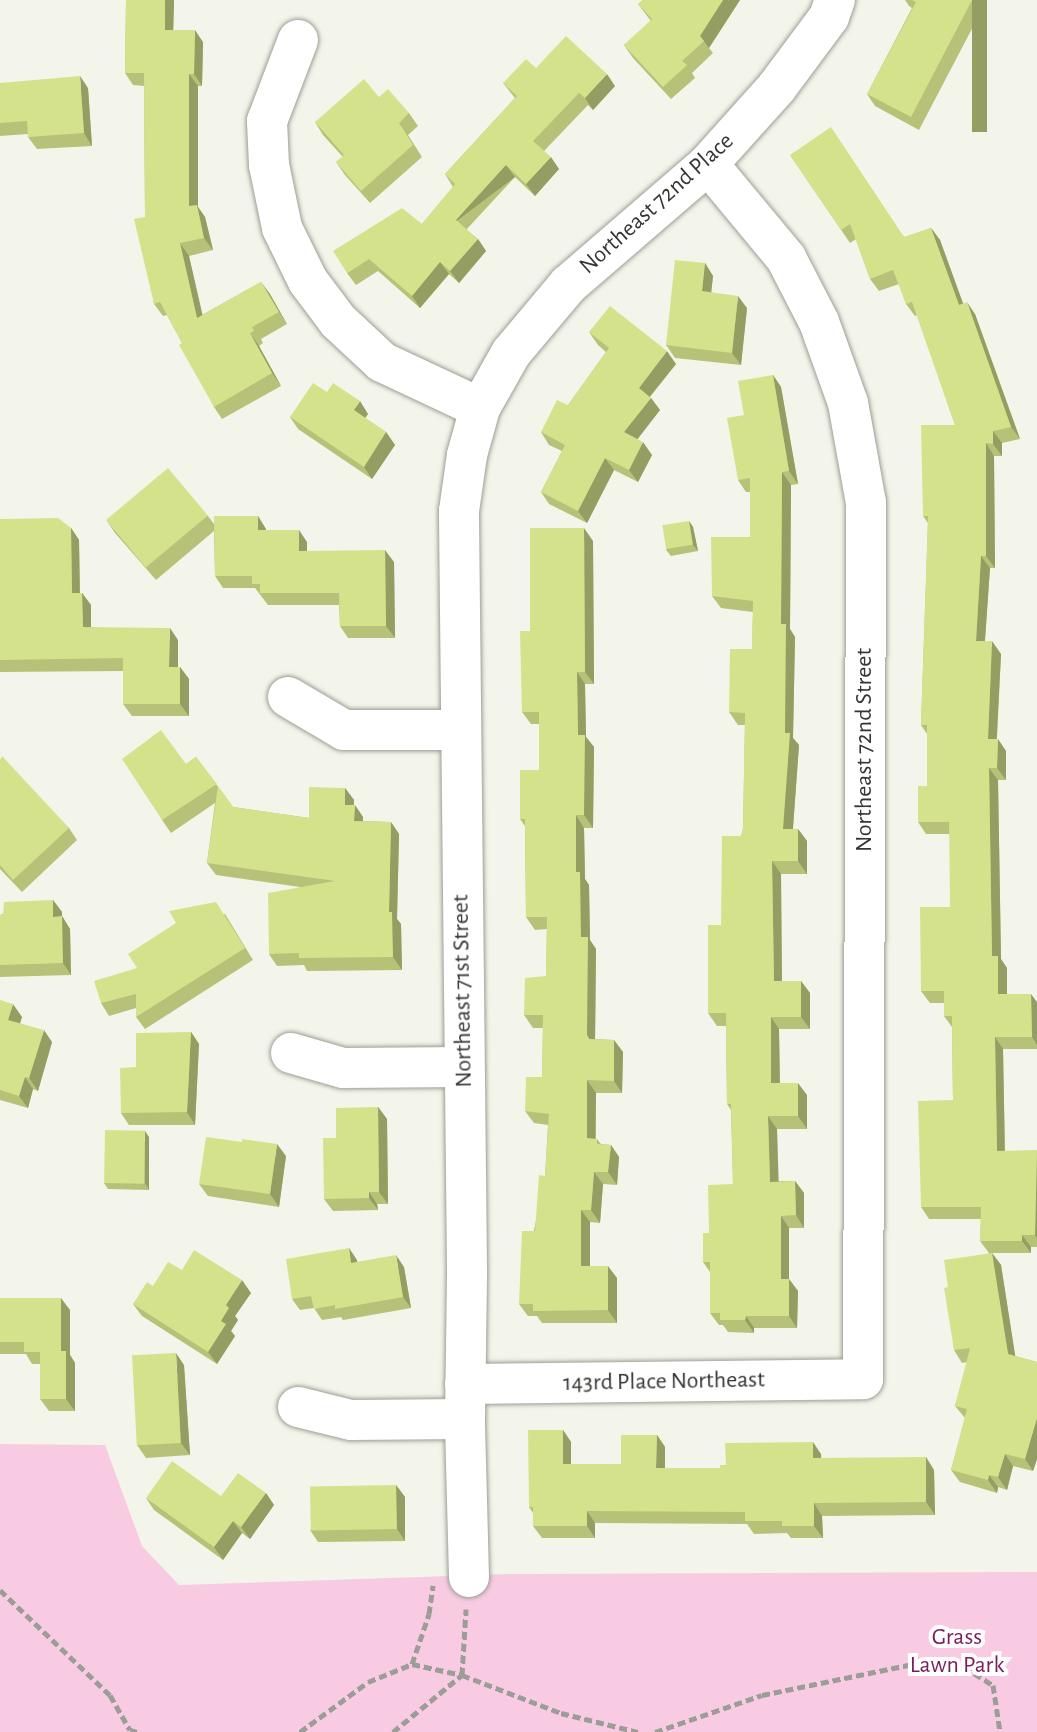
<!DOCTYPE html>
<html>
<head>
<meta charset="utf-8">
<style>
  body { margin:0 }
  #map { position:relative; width:1037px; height:1732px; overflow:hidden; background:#f3f5eb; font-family:"Alegreya Sans",sans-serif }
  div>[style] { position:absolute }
  .green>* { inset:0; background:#f8cbe3 }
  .path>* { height:5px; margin-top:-2.5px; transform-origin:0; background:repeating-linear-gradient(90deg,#9b9d96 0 8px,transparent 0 12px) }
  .roads { filter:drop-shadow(0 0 2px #9d9e95) drop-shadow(0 0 2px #9d9e95) }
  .minor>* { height:40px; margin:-20px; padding:0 20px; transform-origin:20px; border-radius:20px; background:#fff }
  .wall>* { inset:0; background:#b7c278 }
  .shaded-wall>* { inset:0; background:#959e62; transform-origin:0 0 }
  .building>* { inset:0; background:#d5e28c; transform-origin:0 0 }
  span { translate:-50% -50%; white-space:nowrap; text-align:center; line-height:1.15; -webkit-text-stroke:8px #fff; paint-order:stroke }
  .street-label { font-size:24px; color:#353632 }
  .park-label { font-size:24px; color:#791d59 }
</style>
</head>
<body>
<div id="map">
  <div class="green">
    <div style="clip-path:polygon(0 1444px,105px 1445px,142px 1546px,179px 1585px,513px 1574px,1037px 1572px,1037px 1732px,0 1732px)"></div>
  </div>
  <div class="path">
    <div style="left:0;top:1590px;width:152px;rotate:43.7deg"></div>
    <div style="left:110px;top:1695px;width:40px;rotate:60.3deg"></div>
    <div style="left:130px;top:1730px;width:7px;rotate:16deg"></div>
    <div style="left:412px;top:1664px;width:53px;rotate:-71.2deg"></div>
    <div style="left:429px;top:1614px;width:29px;rotate:-82deg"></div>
    <div style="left:300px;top:1732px;width:84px;rotate:-36.3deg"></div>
    <div style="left:368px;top:1682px;width:48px;rotate:-22.2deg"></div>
    <div style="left:412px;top:1664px;width:51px;rotate:12.4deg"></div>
    <div style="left:462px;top:1675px;width:106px;rotate:21deg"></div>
    <div style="left:561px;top:1713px;width:79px;rotate:13.9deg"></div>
    <div style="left:393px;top:1732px;width:89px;rotate:-39.6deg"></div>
    <div style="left:462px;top:1675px;width:66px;rotate:-86.5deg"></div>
    <div style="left:655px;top:1732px;width:113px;rotate:-19.1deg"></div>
    <div style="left:762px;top:1695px;width:169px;rotate:-11.6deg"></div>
    <div style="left:928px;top:1661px;width:36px;rotate:9deg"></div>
    <div style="left:964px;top:1667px;width:34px;rotate:32deg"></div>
    <div style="left:993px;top:1685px;width:48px;rotate:81.5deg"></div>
  </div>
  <div class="roads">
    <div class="minor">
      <div style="left:298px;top:40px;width:87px;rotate:110.9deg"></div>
      <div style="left:267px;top:121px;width:44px;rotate:87.4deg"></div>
      <div style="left:269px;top:165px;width:64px;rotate:78.3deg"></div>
      <div style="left:282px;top:228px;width:59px;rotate:63.9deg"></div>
      <div style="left:308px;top:281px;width:50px;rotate:53.1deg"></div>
      <div style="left:338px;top:321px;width:60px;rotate:43deg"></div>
      <div style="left:382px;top:362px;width:108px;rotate:25.1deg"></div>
      <div style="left:288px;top:697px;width:65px;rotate:30.5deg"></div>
      <div style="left:344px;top:730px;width:117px"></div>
      <div style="left:291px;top:1053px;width:54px;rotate:16.1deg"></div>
      <div style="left:343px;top:1068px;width:121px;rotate:-0.5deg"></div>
      <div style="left:465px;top:1384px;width:398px;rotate:-0.7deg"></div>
      <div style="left:863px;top:1379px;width:876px;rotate:-89.8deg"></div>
      <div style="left:866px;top:503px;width:102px;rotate:-100.2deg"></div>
      <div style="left:848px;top:403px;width:86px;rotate:-109.7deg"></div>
      <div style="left:819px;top:322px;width:72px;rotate:-117.3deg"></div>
      <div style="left:786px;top:258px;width:122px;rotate:-129.7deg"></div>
      <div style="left:298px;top:1407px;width:55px;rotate:13.8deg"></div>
      <div style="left:351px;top:1420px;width:114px;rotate:-0.5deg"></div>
      <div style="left:469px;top:1577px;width:158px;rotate:-91.5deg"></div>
      <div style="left:465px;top:1419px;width:151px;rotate:-89.2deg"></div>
      <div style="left:467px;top:1268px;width:757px;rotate:-90.61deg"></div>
      <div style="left:459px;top:511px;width:57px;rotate:-81.9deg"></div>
      <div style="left:467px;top:455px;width:49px;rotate:-74.5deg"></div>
      <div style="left:480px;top:408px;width:63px;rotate:-60.6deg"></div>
      <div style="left:511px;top:353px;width:89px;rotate:-50deg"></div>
      <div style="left:568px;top:285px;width:185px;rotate:-40.8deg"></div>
      <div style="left:708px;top:164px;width:103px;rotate:-48.1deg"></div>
      <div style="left:777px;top:87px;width:87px;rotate:-53.4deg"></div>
      <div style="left:829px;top:17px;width:18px;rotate:-71deg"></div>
    </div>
  </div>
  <div class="wall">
    <div style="clip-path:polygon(126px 0,174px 0,173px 30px,203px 42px,202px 86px,198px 86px,198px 207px,205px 217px,213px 250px,189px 256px,202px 315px,261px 282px,287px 324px,261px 339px,263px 343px,259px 346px,281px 386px,222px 419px,214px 407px,182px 343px,167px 315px,163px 316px,154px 304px,145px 217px,144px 86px,133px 85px,125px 73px)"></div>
    <div style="clip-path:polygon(643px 0,740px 0,709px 48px,713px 53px,692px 73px,695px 78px,671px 99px,633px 58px,624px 45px,651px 21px,638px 4px)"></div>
    <div style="clip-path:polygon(905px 0,987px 0,919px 130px,875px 106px,867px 94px,912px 8px,909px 6px)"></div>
    <div style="clip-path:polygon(536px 68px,615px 86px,593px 110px,588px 105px,544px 151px,559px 169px,535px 196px,515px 177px,466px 230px,478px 239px,486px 251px,459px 283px,449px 274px,420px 308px,378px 271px,356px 285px,347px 273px,422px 224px,453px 187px,445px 174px,515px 98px,503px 83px)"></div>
    <div style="clip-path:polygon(0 83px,88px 88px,92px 146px,37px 149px,28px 137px,28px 134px,0 136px)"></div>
    <div style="clip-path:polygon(379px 97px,409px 113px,418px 126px,408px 135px,422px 157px,370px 203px,345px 175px,336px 162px,343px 157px,323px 135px,315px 122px)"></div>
    <div style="clip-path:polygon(790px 155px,905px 237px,931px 228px,940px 240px,963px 304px,975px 314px,1020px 439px,1002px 443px,1002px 456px,994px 456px,995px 568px,990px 568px,985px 641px,1001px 654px,997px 739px,1006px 751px,1006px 780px,998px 780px,1001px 959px,1007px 968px,1007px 994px,1037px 1002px,1037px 1049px,1003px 1049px,1005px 1151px,1037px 1151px,1037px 1247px,1031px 1247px,1031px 1253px,992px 1253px,1001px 1265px,1015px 1356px,1037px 1362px,1037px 1459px,1033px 1471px,1013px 1466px,1007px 1490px,998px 1487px,997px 1493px,960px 1482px,951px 1470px,965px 1418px,955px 1406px,967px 1362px,962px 1363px,954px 1350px,948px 1287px,989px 1253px,980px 1241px,981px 1219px,929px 1219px,921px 1207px,953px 1100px,952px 1027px,944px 1016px,944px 1003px,930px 1003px,921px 991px,950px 907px,950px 834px,926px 834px,918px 822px,927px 786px,927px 734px,921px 725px,928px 523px,923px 516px,955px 425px,917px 315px,915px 316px,906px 304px,899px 284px,879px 291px,870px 279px,856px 239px,850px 243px)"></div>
    <div style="clip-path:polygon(705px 263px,713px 276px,711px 292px,747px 308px,741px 365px,675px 358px,666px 345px)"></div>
    <div style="clip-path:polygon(589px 332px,676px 364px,650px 397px,660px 410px,637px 439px,652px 455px,638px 482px,614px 470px,587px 523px,549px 504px,541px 492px,562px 451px,549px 445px,541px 432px,568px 405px,606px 352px,598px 345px)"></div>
    <div style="clip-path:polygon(773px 375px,781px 387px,798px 484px,791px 485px,790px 629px,795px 637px,793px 738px,799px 745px,793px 829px,798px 829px,807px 841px,807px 874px,781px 874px,782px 981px,801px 981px,810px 993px,810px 1029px,779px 1029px,780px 1083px,807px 1095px,807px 1129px,777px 1129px,778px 1181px,795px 1181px,804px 1193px,804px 1228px,789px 1228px,789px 1279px,798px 1291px,797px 1328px,754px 1328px,754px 1333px,728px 1332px,723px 1325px,719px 1325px,710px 1313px,710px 1272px,703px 1262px,709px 1233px,733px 1184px,731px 1110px,727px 1104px,726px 1026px,717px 1026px,708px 1013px,721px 925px,743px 828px,745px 725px,738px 725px,729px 712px,752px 649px,753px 612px,721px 608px,712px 596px,750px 537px,750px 492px,746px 492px,738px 480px,744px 415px)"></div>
    <div style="clip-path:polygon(327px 392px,368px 414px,365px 418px,386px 432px,395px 445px,372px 479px,298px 429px,290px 417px)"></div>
    <div style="clip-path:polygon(208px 516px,214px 524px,258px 516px,266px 530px,307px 542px,307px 551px,394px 562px,395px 638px,348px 638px,340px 626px,339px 605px,268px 605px,255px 588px,223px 588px,215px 576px,214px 531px,156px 580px,115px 533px,107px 521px)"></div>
    <div style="clip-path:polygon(0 519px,71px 528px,79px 540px,80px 593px,82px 593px,91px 605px,91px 627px,178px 640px,178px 667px,180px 667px,189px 679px,189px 716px,132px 716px,123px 704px,123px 671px,0 672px)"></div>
    <div style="clip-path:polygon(689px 521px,693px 527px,698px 551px,671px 556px,666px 550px)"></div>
    <div style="clip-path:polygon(593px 541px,594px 684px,585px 684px,586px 737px,594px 747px,593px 828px,584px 828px,585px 879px,589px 885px,590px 940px,596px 949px,595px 1039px,614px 1040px,623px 1052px,622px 1093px,596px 1093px,596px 1139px,597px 1139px,601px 1144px,611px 1145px,619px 1157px,617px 1185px,603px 1184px,600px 1223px,590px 1222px,590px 1266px,617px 1278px,617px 1323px,542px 1323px,537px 1316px,528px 1316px,519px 1304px,545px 1176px,548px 1125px,534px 1123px,525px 1111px,542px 1077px,543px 1028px,533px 1028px,524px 1015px,546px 976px,547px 929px,535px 930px,526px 917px,525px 826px,520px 819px,539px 770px,539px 724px,531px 724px,522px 712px,530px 631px)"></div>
    <div style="clip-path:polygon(196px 757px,233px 807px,309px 818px,345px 788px,354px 800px,354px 805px,363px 817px,363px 821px,391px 822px,399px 834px,397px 919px,401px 924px,402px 970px,307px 971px,304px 965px,277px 966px,269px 954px,300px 887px,216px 875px,207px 863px,215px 803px,171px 833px,162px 820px,186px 764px)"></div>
    <div style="clip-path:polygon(0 760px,69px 828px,77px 840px,22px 892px,0 869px)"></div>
    <div style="clip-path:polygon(53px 900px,62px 912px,62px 916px,70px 929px,71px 975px,0 977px,0 915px)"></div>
    <div style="clip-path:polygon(225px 914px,253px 960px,145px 1029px,136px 1017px,136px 1008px,109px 1016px,101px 1003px,137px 968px)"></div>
    <div style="clip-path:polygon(0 1000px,22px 1017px,20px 1023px,52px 1042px,38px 1091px,33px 1089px,28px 1108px,0 1100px)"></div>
    <div style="clip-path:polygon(191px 1032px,199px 1044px,195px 1125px,129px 1125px,121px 1113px,136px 1067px)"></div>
    <div style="clip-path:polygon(378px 1107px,387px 1119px,388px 1204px,377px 1204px,378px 1210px,333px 1211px,324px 1199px,336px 1138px)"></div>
    <div style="clip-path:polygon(149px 1137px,149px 1190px,108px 1189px,104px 1183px)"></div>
    <div style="clip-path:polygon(286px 1156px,279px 1207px,208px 1196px,199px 1184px)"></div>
    <div style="clip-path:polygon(349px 1248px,357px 1262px,404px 1267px,411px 1308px,343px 1320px,341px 1317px,322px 1320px,314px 1308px,300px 1310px,292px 1299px)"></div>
    <div style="clip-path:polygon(182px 1270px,251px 1293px,235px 1316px,238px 1320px,231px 1331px,235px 1336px,217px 1364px,142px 1316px,133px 1304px,153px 1286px)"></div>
    <div style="clip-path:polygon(0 1298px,70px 1310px,70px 1355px,75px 1363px,75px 1411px,49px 1411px,40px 1399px,40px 1364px,32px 1364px,26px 1354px,0 1354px)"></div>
    <div style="clip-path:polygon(184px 1365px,190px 1455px,146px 1458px,137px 1445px)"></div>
    <div style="clip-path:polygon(563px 1430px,571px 1442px,571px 1464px,621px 1464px,657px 1435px,665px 1447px,665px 1468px,720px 1468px,821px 1454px,821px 1458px,934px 1470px,935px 1515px,822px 1516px,823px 1538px,791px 1538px,787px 1533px,754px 1534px,747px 1524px,595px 1523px,595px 1538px,542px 1538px,533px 1526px,533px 1513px,529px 1507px)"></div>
    <div style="clip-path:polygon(396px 1485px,405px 1497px,405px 1541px,318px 1542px,310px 1530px)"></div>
    <div style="clip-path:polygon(266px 1493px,274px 1505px,250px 1539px,242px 1533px,223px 1560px,154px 1510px,146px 1498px,221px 1496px)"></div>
  </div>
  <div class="shaded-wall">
    <div style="clip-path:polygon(165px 0,174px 0,173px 42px,165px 30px)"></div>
    <div style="clip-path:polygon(723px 0,740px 0,709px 48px,700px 36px)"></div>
    <div style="left:972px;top:0;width:15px;height:132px"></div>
    <div style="clip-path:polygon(195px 30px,203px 42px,202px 86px,194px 74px)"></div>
    <div style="clip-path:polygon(189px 74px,198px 86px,198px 207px,205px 217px,213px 250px,204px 238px,189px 206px)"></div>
    <div style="clip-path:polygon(607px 74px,615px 86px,593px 110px,585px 98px)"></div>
    <div style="clip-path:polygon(80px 76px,88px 88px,92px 146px,84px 133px)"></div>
    <div style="clip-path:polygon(551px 157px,559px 169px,535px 196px,526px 184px)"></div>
    <div style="left:506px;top:165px;width:15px;height:74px;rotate:53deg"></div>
    <div style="clip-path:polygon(931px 228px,940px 240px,968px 317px,959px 305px)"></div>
    <div style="clip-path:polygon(478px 239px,486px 251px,459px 283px,450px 271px)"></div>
    <div style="clip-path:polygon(180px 243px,189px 256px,206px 330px,197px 318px)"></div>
    <div style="clip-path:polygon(440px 262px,449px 274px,420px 308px,412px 296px)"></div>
    <div style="clip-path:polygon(705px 263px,713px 276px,710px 304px,702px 291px)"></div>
    <div style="clip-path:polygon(261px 282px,270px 294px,287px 324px,279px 312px)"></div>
    <div style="clip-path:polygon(738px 296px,747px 308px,741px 365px,732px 353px)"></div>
    <div style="clip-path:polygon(967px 302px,975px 314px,1020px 439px,1011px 427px)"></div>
    <div style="clip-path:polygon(250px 333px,259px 346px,281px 386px,272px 373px)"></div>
    <div style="clip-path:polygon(667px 351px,676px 364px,647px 400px,639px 388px)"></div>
    <div style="clip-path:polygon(773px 375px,781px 387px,798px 484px,789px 471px)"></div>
    <div style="clip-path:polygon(651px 398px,660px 410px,633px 445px,624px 432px)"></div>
    <div style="clip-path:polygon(360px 401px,368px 414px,362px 422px,354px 410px)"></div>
    <div style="clip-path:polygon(993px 431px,1002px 443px,1002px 456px,993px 444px)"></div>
    <div style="clip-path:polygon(386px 432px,395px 445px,372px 479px,364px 467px)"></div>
    <div style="clip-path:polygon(643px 442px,652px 455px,638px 482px,629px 470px)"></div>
    <div style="clip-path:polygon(986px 443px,994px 456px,995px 568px,986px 556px)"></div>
    <div style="clip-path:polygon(605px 458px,614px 470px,587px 523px,578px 511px)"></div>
    <div style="clip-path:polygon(782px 472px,791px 485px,790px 629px,795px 637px,793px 738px,799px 745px,792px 841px,783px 829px,785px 733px,781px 624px)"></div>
    <div style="clip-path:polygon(258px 516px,266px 529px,266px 542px,258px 530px)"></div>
    <div style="clip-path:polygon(689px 521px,693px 527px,698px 551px,693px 545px)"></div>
    <div style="clip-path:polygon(71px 528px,79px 540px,80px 605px,72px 593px)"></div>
    <div style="clip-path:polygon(584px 528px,593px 541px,594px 684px,585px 672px)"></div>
    <div style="clip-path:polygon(299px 530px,307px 542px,307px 563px,299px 551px)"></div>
    <div style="clip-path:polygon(385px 550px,394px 562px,395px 638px,386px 626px)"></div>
    <div style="clip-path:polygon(981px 556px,990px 568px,984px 653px,976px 641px)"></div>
    <div style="clip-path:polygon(82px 593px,91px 605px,91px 640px,83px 627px)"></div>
    <div style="clip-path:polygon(170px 628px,178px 640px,178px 679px,169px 667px)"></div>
    <div style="clip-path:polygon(992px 641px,1001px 654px,996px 751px,988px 739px)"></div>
    <div style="clip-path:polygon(180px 667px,189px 679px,189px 716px,180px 704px)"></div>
    <div style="clip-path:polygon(577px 672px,585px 684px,586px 737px,594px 747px,593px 828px,584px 815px,578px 735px)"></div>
    <div style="clip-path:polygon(998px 739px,1006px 751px,1006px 780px,997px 768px)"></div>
    <div style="clip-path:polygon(989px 768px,998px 780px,1001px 959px,1007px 968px,1007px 1007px,998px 994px,992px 956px)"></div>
    <div style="clip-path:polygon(345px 788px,354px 800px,353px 817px,345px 805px)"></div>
    <div style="clip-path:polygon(355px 805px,363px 817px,363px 833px,354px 821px)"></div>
    <div style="clip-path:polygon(576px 815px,584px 828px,585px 879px,589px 885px,590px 940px,596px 949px,595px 1047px,587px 1035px,576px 872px)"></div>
    <div style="clip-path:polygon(391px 822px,399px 834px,397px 919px,401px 924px,402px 970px,393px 957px,389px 912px)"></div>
    <div style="clip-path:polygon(798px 829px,807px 841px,807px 874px,798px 861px)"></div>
    <div style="clip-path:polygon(772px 861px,781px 874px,782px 993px,774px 981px)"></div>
    <div style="clip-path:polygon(53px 900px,62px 912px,62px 916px,70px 929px,71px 975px,63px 963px,53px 917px)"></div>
    <div style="clip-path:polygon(801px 981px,810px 993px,810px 1029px,801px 1017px)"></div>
    <div style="clip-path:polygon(1031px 994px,1037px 1002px,1037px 1045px,1032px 1037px)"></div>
    <div style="clip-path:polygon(13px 1004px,22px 1017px,17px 1032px,8px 1020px)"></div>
    <div style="clip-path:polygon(771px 1017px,779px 1029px,780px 1095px,771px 1083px)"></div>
    <div style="clip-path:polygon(44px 1030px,52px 1042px,38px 1091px,29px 1078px)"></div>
    <div style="clip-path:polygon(191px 1032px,199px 1044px,195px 1125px,187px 1112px)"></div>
    <div style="clip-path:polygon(995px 1037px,1003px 1049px,1005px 1163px,997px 1151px)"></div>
    <div style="clip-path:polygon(614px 1040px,623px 1052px,622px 1093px,614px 1081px)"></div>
    <div style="clip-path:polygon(25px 1077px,33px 1089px,28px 1108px,19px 1096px)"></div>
    <div style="clip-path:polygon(587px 1080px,596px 1093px,595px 1150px,587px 1138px)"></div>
    <div style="clip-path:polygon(798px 1083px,807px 1095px,807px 1129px,798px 1116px)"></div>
    <div style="clip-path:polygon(378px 1107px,387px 1119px,388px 1204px,379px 1192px)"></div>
    <div style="clip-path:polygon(768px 1116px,777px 1129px,779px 1194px,770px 1182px)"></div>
    <div style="clip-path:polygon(145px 1131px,149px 1137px,149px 1190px,145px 1183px)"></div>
    <div style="clip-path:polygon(277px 1144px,286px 1156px,279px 1207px,270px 1194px)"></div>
    <div style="clip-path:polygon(611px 1145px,619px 1157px,617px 1185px,608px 1172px)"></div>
    <div style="clip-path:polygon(1037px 1151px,1037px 1238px,1035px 1235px)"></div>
    <div style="clip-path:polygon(594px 1172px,603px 1184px,600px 1223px,591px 1210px)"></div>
    <div style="clip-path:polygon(795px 1181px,804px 1193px,804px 1228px,796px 1215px)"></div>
    <div style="clip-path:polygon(369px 1192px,377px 1204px,378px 1210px,369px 1198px)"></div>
    <div style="clip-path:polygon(581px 1210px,590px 1222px,590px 1278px,581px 1266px)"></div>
    <div style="clip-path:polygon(781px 1216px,789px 1228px,789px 1279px,798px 1291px,797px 1328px,789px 1316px,781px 1279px)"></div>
    <div style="clip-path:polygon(1022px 1235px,1031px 1247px,1031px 1253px,1022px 1241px)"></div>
    <div style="clip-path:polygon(349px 1248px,357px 1260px,359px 1274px,351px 1263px)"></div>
    <div style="clip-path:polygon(992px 1253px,1001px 1265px,1017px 1367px,1008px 1354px)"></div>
    <div style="clip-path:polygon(396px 1255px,404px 1267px,411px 1308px,403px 1297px)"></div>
    <div style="clip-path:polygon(608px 1266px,617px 1278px,617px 1323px,608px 1310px)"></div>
    <div style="clip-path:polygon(242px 1280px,251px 1293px,235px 1316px,238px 1320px,231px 1331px,235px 1336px,217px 1364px,208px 1352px,221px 1321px,226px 1305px)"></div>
    <div style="clip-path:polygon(61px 1298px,70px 1310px,70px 1355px,75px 1363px,75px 1411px,66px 1399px,61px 1351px)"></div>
    <div style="clip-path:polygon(746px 1316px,754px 1328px,754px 1333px,745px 1320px)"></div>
    <div style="clip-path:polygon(176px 1353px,184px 1365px,190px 1455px,181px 1443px)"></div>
    <div style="clip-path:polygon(1037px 1418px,1037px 1459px,1033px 1471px,1025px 1459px)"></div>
    <div style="clip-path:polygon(563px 1430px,571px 1442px,571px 1476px,563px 1464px)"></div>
    <div style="clip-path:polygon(657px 1435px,665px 1447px,665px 1480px,656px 1468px)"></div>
    <div style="clip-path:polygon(813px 1442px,821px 1454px,822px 1471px,813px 1458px)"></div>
    <div style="clip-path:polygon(1005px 1454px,1013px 1466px,1007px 1490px,998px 1477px)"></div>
    <div style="clip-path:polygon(926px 1457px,934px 1470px,935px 1515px,926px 1502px)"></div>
    <div style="clip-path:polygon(989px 1475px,998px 1487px,997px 1493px,988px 1480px)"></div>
    <div style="clip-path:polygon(396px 1485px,405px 1497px,405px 1541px,397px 1529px)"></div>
    <div style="clip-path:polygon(266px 1493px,274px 1505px,250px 1539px,241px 1527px)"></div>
    <div style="clip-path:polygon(814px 1503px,822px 1516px,823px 1538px,814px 1526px)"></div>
    <div style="clip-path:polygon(587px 1511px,595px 1523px,595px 1538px,587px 1526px)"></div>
    <div style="clip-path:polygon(233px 1521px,242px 1533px,223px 1560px,214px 1547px)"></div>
  </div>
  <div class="building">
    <div style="clip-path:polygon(126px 0,165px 0,165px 30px,195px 30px,194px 74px,189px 74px,189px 206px,197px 205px,204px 238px,180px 243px,197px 318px,261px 282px,279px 312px,252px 327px,254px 331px,250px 333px,272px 373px,214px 407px,179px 345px,182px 343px,160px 302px,154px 304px,134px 219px,145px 217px,144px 73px,125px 73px)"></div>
    <div style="clip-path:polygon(643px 0,723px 0,700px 36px,704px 41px,682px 61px,687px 65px,663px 87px,624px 45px,652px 19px,638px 4px)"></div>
    <div style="clip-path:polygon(912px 0,972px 0,911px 117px,867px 94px,916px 2px)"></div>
    <div style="clip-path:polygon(566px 36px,607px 74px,585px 98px,579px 93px,533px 141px,551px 157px,526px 184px,506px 165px,456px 220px,478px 239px,450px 271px,440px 262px,412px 296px,369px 259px,347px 273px,333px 251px,402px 208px,422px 224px,455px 184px,445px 174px,517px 96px,503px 83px,526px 59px,536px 68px)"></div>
    <div style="clip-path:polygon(80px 76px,84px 133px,28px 137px,27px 121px,0 123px,0 83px)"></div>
    <div style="clip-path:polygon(364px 79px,379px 97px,388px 89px,409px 113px,399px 123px,413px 145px,361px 191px,336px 162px,344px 155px,315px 122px)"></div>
    <div style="clip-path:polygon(831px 127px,904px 237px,931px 228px,959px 305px,967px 302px,1011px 427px,993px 431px,993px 444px,986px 443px,986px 556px,981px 556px,976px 641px,992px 641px,988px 739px,998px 739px,997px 768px,989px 768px,992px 956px,998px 956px,998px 994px,1031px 994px,1032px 1037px,995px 1037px,997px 1151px,1037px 1150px,1035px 1235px,1022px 1235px,1022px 1241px,980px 1241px,981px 1207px,921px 1207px,918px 1101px,953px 1100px,952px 1016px,944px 1016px,944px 991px,921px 991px,920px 907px,950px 907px,949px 822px,918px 822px,918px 786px,927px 786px,927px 725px,921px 725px,928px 516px,923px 516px,921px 425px,955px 425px,912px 302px,906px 304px,893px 270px,870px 279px,850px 224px,841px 230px,790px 155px)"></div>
    <div style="clip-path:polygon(675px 260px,705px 263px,702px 291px,738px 296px,732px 353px,666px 345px)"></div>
    <div style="clip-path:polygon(610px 306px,667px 351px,639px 388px,651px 398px,624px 432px,643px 442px,629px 470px,605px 458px,578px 511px,541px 492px,565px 445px,541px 432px,557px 400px,568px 405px,609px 348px,589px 332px)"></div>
    <div style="clip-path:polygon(773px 375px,789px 471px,782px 472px,781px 624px,786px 624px,785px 733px,790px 733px,783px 829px,798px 829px,798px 861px,772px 861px,774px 981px,801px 981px,801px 1017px,771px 1017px,771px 1083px,798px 1083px,798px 1116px,768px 1116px,770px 1182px,795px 1181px,796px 1215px,781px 1216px,781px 1279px,789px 1279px,789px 1316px,746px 1316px,745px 1320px,720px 1320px,720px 1313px,710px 1313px,710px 1262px,703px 1262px,703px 1233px,709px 1233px,708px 1185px,733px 1184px,731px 1104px,727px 1104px,726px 1013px,708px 1013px,708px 925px,721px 925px,722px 836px,741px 836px,743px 828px,745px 713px,729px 712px,730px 649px,752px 649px,753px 601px,712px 596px,711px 537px,750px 537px,750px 478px,738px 480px,727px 418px,744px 415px,738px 381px)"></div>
    <div style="clip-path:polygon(313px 383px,327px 392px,333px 383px,360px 401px,354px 410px,386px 432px,364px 467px,290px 417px)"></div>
    <div style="left:168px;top:468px;width:62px;height:81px;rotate:50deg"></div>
    <div style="clip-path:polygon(214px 516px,258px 516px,258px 530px,299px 530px,299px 551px,385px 550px,386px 626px,340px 626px,339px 593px,260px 593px,260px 584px,252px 584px,252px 576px,215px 576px)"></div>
    <div style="clip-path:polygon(58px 518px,71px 528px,72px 593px,82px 593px,83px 627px,170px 628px,169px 667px,180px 667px,180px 704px,123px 704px,123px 658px,0 660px,0 519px)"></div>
    <div style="left:689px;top:521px;width:24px;height:27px;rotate:81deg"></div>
    <div style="clip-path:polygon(530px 528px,584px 528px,585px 672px,577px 672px,578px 735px,585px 735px,584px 815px,576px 815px,576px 872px,580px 872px,581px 937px,588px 937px,587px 1035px,589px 1039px,614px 1040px,614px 1081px,587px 1080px,587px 1138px,597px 1139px,597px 1144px,611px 1145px,608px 1172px,594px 1172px,591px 1210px,581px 1210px,581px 1266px,608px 1266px,608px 1310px,533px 1311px,533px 1304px,519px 1304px,522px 1231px,535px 1231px,539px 1175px,545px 1176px,549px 1114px,525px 1111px,526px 1077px,542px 1077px,543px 1015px,524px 1015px,525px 978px,546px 976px,547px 917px,526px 917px,525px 819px,520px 819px,520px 770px,539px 770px,539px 712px,522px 712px,520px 631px,530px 631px)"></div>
    <div style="clip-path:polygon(161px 730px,186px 764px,196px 757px,217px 784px,162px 820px,122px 759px)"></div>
    <div style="clip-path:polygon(2px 756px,69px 828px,13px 880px,0 865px,0 760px)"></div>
    <div style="clip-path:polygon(218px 786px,233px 807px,309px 818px,309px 787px,345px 788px,345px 805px,355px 805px,354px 821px,391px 822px,389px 912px,392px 912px,393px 957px,299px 958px,299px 953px,269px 954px,268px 893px,335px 881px,207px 863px)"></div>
    <div style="clip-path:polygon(53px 900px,53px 917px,62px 916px,63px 963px,0 965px,0 915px,3px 915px,4px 902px)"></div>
    <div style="clip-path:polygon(216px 902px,245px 948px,136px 1017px,136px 994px,101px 1003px,94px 981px,137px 968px,128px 954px,176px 923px,169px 911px)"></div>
    <div style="clip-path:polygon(0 1000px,13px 1004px,8px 1020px,44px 1030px,29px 1078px,25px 1077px,19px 1096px,0 1090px)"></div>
    <div style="clip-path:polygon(191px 1032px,187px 1112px,121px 1113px,120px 1068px,136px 1067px,136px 1033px)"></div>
    <div style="clip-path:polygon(378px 1107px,379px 1192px,369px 1192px,369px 1198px,324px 1199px,323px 1138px,336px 1138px,336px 1108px)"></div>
    <div style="left:105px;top:1130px;width:40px;height:53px;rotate:1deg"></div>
    <div style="clip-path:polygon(206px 1137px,242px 1142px,242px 1139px,277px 1144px,270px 1194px,199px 1184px)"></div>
    <div style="clip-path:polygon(349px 1248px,351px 1263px,396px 1255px,403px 1297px,335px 1309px,335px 1305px,314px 1309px,311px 1296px,292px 1299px,286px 1259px)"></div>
    <div style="clip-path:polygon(194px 1250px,242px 1280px,226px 1305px,229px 1308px,221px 1321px,226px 1324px,208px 1352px,133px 1304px,147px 1282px,153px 1286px,168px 1262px,182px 1270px)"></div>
    <div style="clip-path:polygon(992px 1253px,1008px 1354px,1037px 1362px,1037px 1418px,1025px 1459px,1005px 1454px,998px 1477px,989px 1475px,988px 1480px,951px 1470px,967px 1409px,955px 1406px,970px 1348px,954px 1350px,944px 1288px,948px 1287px,944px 1260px)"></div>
    <div style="clip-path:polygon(0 1298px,61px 1298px,61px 1351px,66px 1351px,66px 1399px,40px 1399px,40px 1352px,24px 1352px,24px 1342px,0 1342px)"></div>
    <div style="left:176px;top:1353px;width:90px;height:44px;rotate:87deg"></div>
    <div style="clip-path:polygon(528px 1430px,563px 1430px,563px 1464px,621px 1464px,621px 1435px,657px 1435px,656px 1468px,720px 1468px,720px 1465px,726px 1465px,725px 1443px,813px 1442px,813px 1458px,926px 1457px,926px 1502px,814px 1503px,814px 1526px,782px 1526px,782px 1521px,745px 1521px,745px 1512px,587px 1511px,587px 1526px,533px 1526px,533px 1507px,529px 1507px)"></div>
    <div style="clip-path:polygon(172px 1461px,221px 1496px,238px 1473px,266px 1493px,241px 1527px,233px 1521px,214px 1547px,146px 1498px)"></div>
    <div style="left:396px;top:1485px;width:44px;height:86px;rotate:89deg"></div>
  </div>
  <div class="street-label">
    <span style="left:657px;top:204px;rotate:-42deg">Northeast 72nd Place</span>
    <span style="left:865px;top:750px;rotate:-90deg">Northeast 72nd Street</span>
    <span style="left:463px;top:991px;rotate:-91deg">Northeast 71st Street</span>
    <span style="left:664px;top:1382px;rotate:-1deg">143rd Place Northeast</span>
  </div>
  <div class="park-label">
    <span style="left:957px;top:1652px">Grass<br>Lawn Park</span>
  </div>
</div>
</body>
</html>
